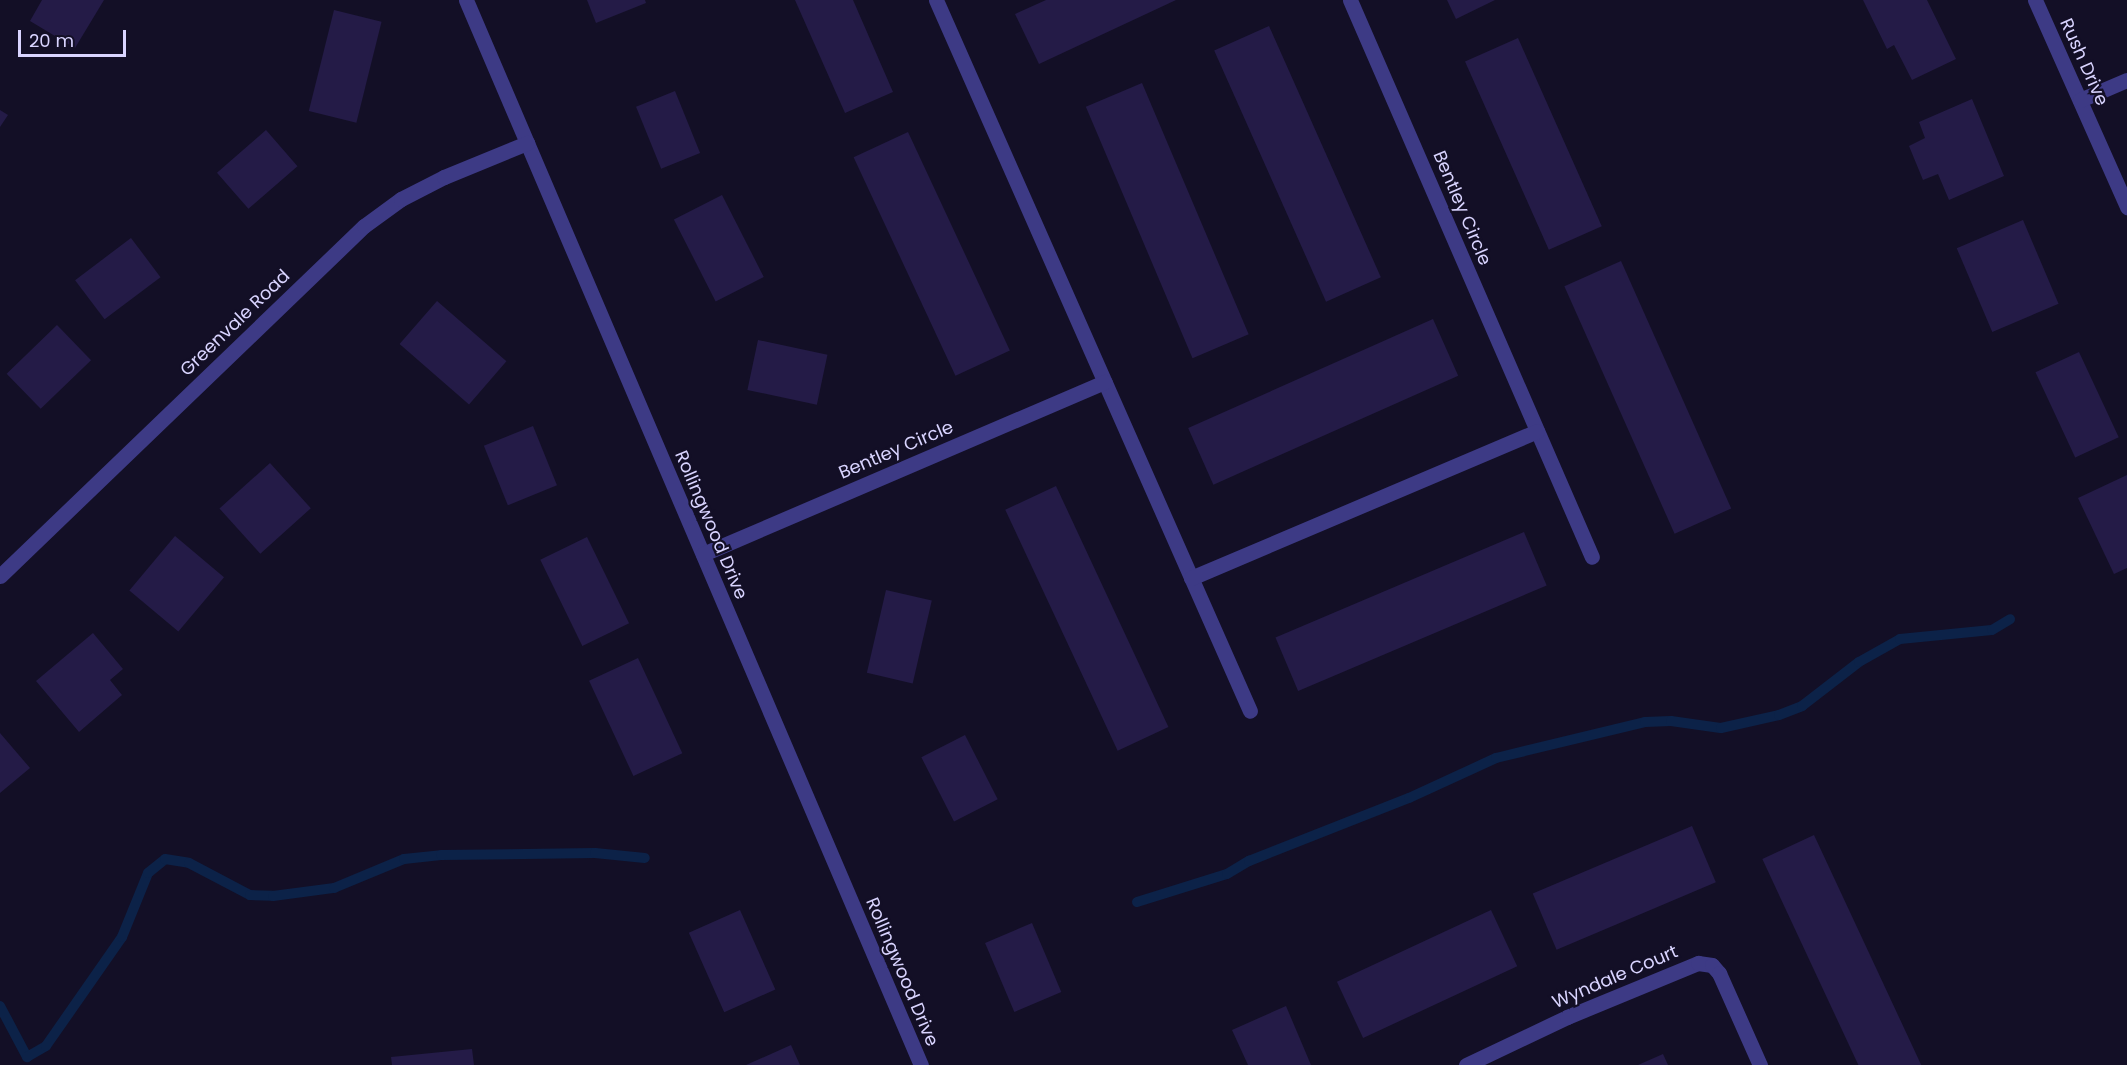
<!DOCTYPE html>
<html>
<head>
<meta charset="utf-8">
<style>
  body { margin:0 }
  #map { position:relative; width:2127px; height:1065px; overflow:hidden; background:#130f26; font-family:Poppins,sans-serif }
  div>[style] { position:absolute }
  .stream>* { height:10px; margin:-5px; padding:0 5px; transform-origin:5px; border-radius:5px; background:#0c2248 }
  .building>* { inset:0; background:#241b47; transform-origin:0 0 }
  .street>* { height:15px; margin:-7.5px; padding:0 7.5px; transform-origin:7.5px; border-radius:7.5px; background:#3d3a85 }
  span { translate:-50% -50%; white-space:nowrap; text-align:center; line-height:1.15; -webkit-text-stroke:4.5px #130f26; paint-order:stroke }
  .street-label { font-size:18px; color:#d9d4ff }
  .scale { position:absolute; left:18px; top:30px; width:108px; height:27px; box-sizing:border-box; border:3px solid #d9d4ff; border-top:0; padding-left:8px; font-size:18px; line-height:21px; white-space:nowrap; color:#d9d4ff; -webkit-text-stroke:4px #130f26; paint-order:stroke }
</style>
</head>
<body>
<div id="map">
  <div class="stream">
    <div style="left:1137px;top:902px;width:94px;rotate:-17.3deg"></div>
    <div style="left:1227px;top:874px;width:26px;rotate:-31deg"></div>
    <div style="left:1249px;top:861px;width:172px;rotate:-21.5deg"></div>
    <div style="left:1409px;top:798px;width:96px;rotate:-24.7deg"></div>
    <div style="left:1496px;top:758px;width:153px;rotate:-13.6deg"></div>
    <div style="left:1645px;top:722px;width:26px;rotate:-2deg"></div>
    <div style="left:1671px;top:721px;width:50px;rotate:8deg"></div>
    <div style="left:1721px;top:728px;width:59px;rotate:-12.6deg"></div>
    <div style="left:1779px;top:715px;width:25px;rotate:-21deg"></div>
    <div style="left:1802px;top:706px;width:72px;rotate:-37.7deg"></div>
    <div style="left:1859px;top:662px;width:47px;rotate:-29.3deg"></div>
    <div style="left:1900px;top:639px;width:92px;rotate:-5.6deg"></div>
    <div style="left:1992px;top:630px;width:21px;rotate:-31deg"></div>
    <div style="left:0;top:1006px;width:58px;rotate:62.1deg"></div>
    <div style="left:27px;top:1057px;width:22px;rotate:-30deg"></div>
    <div style="left:46px;top:1046px;width:133px;rotate:-55.1deg"></div>
    <div style="left:122px;top:937px;width:69px;rotate:-67.9deg"></div>
    <div style="left:148px;top:873px;width:22px;rotate:-39deg"></div>
    <div style="left:165px;top:859px;width:24px;rotate:9deg"></div>
    <div style="left:189px;top:863px;width:69px;rotate:27.7deg"></div>
    <div style="left:250px;top:895px;width:23px;rotate:2deg"></div>
    <div style="left:273px;top:896px;width:62px;rotate:-7.5deg"></div>
    <div style="left:334px;top:888px;width:76px;rotate:-22.5deg"></div>
    <div style="left:404px;top:859px;width:37px;rotate:-6deg"></div>
    <div style="left:441px;top:855px;width:154px;rotate:-0.7deg"></div>
    <div style="left:595px;top:853px;width:50px;rotate:5.7deg"></div>
  </div>
  <div class="building">
    <div style="clip-path:polygon(42px 0,104px 0,75px 48px,30px 21px)"></div>
    <div style="clip-path:polygon(587px 0,645px 0,646px 3px,596px 23px)"></div>
    <div style="clip-path:polygon(795px 0,853px 0,893px 92px,845px 113px)"></div>
    <div style="clip-path:polygon(1046px 0,1176px 0,1039px 64px,1015px 14px)"></div>
    <div style="clip-path:polygon(1447px 0,1495px 0,1456px 19px)"></div>
    <div style="clip-path:polygon(1863px 0,1927px 0,1956px 59px,1912px 80px,1894px 45px,1887px 49px)"></div>
    <div style="left:334px;top:10px;width:49px;height:104px;rotate:14deg"></div>
    <div style="left:1269px;top:26px;width:275px;height:60px;rotate:66deg"></div>
    <div style="left:1518px;top:38px;width:206px;height:58px;rotate:66deg"></div>
    <div style="left:1142px;top:83px;width:273px;height:61px;rotate:67deg"></div>
    <div style="left:675px;top:91px;width:67px;height:42px;rotate:68deg"></div>
    <div style="clip-path:polygon(1972px 99px,2004px 176px,1949px 200px,1938px 174px,1923px 180px,1909px 146px,1925px 138px,1919px 122px)"></div>
    <div style="clip-path:polygon(0 110px,8px 115px,0 127px)"></div>
    <div style="left:266px;top:130px;width:48px;height:65px;rotate:49deg"></div>
    <div style="left:908px;top:132px;width:241px;height:60px;rotate:65deg"></div>
    <div style="left:722px;top:195px;width:92px;height:54px;rotate:63deg"></div>
    <div style="left:2023px;top:220px;width:91px;height:72px;rotate:67deg"></div>
    <div style="left:131px;top:238px;width:49px;height:70px;rotate:53deg"></div>
    <div style="left:1621px;top:261px;width:271px;height:62px;rotate:66deg"></div>
    <div style="left:437px;top:301px;width:92px;height:57px;rotate:41deg"></div>
    <div style="left:1433px;top:319px;width:62px;height:268px;rotate:66deg"></div>
    <div style="left:57px;top:325px;width:49px;height:70px;rotate:46deg"></div>
    <div style="left:758px;top:340px;width:71px;height:51px;rotate:12deg"></div>
    <div style="left:2079px;top:352px;width:94px;height:48px;rotate:65deg"></div>
    <div style="left:533px;top:426px;width:64px;height:53px;rotate:68deg"></div>
    <div style="left:270px;top:463px;width:61px;height:68px;rotate:48deg"></div>
    <div style="clip-path:polygon(2127px 475px,2127px 568px,2114px 574px,2078px 498px)"></div>
    <div style="left:1056px;top:486px;width:266px;height:56px;rotate:65deg"></div>
    <div style="left:1524px;top:532px;width:58px;height:270px;rotate:67deg"></div>
    <div style="left:175px;top:536px;width:64px;height:71px;rotate:40deg"></div>
    <div style="left:587px;top:537px;width:96px;height:52px;rotate:64deg"></div>
    <div style="left:886px;top:590px;width:47px;height:85px;rotate:13deg"></div>
    <div style="clip-path:polygon(93px 633px,123px 669px,110px 680px,122px 695px,79px 732px,36px 681px)"></div>
    <div style="left:638px;top:658px;width:105px;height:54px;rotate:65deg"></div>
    <div style="clip-path:polygon(0 733px,30px 768px,0 793px)"></div>
    <div style="left:965px;top:735px;width:72px;height:49px;rotate:63deg"></div>
    <div style="left:1692px;top:826px;width:61px;height:173px;rotate:67deg"></div>
    <div style="left:1814px;top:835px;width:254px;height:57px;rotate:65deg"></div>
    <div style="left:740px;top:910px;width:87px;height:56px;rotate:66deg"></div>
    <div style="left:1491px;top:910px;width:62px;height:170px;rotate:65deg"></div>
    <div style="left:1032px;top:923px;width:75px;height:51px;rotate:67deg"></div>
    <div style="clip-path:polygon(1286px 1006px,1311px 1065px,1248px 1065px,1232px 1030px)"></div>
    <div style="clip-path:polygon(791px 1045px,800px 1065px,746px 1065px)"></div>
    <div style="clip-path:polygon(472px 1049px,474px 1065px,392px 1065px,391px 1057px)"></div>
    <div style="clip-path:polygon(1663px 1054px,1668px 1065px,1638px 1065px)"></div>
  </div>
  <div class="street">
    <div style="left:466px;top:0;width:1158px;rotate:66.87deg"></div>
    <div style="left:936px;top:0;width:777px;rotate:66.17deg"></div>
    <div style="left:1350px;top:0;width:607px;rotate:66.52deg"></div>
    <div style="left:2035px;top:0;width:227px;rotate:66deg"></div>
    <div style="left:2080px;top:100px;width:51px;rotate:-23.1deg"></div>
    <div style="left:703px;top:554px;width:437px;rotate:-23.2deg"></div>
    <div style="left:0;top:576px;width:505px;rotate:-43.88deg"></div>
    <div style="left:364px;top:226px;width:46px;rotate:-36.1deg"></div>
    <div style="left:401px;top:199px;width:48px;rotate:-27.1deg"></div>
    <div style="left:444px;top:177px;width:90px;rotate:-22.3deg"></div>
    <div style="left:1191px;top:578px;width:376px;rotate:-23deg"></div>
    <div style="left:1466px;top:1065px;width:112px;rotate:-25.4deg"></div>
    <div style="left:1567px;top:1017px;width:142px;rotate:-22.4deg"></div>
    <div style="left:1698px;top:963px;width:14px;rotate:8deg"></div>
    <div style="left:1712px;top:965px;width:11px;rotate:49deg"></div>
    <div style="left:1719px;top:973px;width:101px;rotate:66deg"></div>
  </div>
  <div class="street-label">
    <span style="left:2084px;top:62px;rotate:66deg">Rush Drive</span>
    <span style="left:1462px;top:208px;rotate:67deg">Bentley Circle</span>
    <span style="left:235px;top:323px;rotate:-44deg">Greenvale Road</span>
    <span style="left:896px;top:450px;rotate:-23deg">Bentley Circle</span>
    <span style="left:711px;top:525px;rotate:67deg">Rollingwood Drive</span>
    <span style="left:902px;top:972px;rotate:67deg">Rollingwood Drive</span>
    <span style="left:1615px;top:977px;rotate:-23deg">Wyndale Court</span>
  </div>
  <div class="scale">20 m</div>
</div>
</body>
</html>
